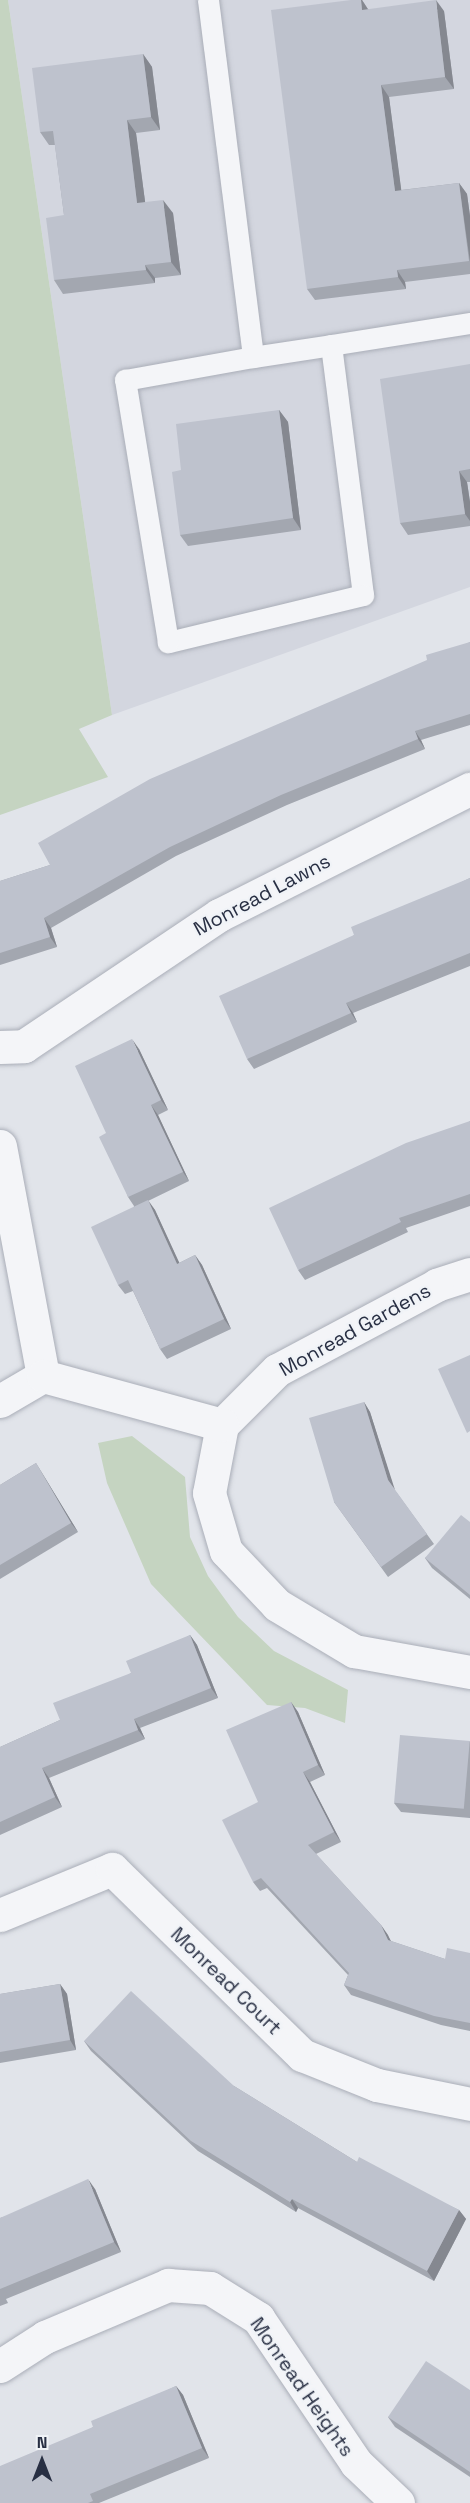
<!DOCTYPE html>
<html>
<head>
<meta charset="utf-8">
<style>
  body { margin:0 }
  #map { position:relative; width:470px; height:2503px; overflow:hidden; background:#e1e4ea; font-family:"Space Grotesk",sans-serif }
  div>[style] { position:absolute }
  .built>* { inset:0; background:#d3d6df }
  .green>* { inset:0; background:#c5d4c1 }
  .roads { filter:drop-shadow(0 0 2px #aaaeb8) drop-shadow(0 0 2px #aaaeb8) }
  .service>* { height:21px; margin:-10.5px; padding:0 10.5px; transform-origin:10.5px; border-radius:10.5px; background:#f4f5f8 }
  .minor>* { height:33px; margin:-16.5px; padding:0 16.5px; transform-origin:16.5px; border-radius:16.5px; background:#f4f5f8 }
  .wall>* { inset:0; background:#a3a7b0 }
  .shaded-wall>* { inset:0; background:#858890 }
  .building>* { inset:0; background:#bec2cd; transform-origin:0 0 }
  span { translate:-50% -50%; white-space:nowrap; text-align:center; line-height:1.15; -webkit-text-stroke:4.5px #f0f3f7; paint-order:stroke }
  .street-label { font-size:20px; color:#282f43 }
  .north { position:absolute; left:12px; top:2431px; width:60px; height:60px; -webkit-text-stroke:4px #f0f3f7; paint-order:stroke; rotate:0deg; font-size:16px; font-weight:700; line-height:24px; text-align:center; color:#282f43 }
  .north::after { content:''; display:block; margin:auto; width:21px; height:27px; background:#282f43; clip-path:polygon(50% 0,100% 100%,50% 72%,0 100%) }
</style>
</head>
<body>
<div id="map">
  <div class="built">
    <div style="clip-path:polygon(8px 0,470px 0,470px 587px,112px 715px)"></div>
  </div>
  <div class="green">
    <div style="clip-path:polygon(0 0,8px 0,112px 715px,79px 729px,108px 777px,0 815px)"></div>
    <div style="clip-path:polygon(132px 1436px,185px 1477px,190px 1537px,208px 1576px,238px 1617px,274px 1651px,348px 1690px,345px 1723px,305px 1708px,267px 1705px,151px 1584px,107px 1483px,98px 1443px)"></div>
  </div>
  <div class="roads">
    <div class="service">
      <div style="left:208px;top:0;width:360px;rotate:82.8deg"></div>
      <div style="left:331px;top:345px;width:252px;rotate:82.7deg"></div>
      <div style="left:363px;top:595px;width:201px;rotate:166.4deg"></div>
      <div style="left:168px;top:642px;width:266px;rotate:-99.3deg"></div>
      <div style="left:125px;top:380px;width:130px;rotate:-10.2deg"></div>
      <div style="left:253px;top:357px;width:79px;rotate:-8.7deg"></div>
      <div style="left:331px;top:345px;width:141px;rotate:-9deg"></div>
    </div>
    <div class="minor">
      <div style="left:0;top:1047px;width:24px;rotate:-2deg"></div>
      <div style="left:24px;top:1046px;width:235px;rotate:-33.9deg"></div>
      <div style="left:219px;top:915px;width:281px;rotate:-26.7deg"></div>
      <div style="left:0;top:1146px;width:234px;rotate:79.4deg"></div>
      <div style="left:470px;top:1274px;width:35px;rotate:162deg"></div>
      <div style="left:437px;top:1285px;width:181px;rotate:152deg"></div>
      <div style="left:277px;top:1370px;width:78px;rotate:135deg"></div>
      <div style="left:222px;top:1425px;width:69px;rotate:100.8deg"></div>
      <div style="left:209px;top:1493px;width:60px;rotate:73.7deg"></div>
      <div style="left:226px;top:1551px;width:74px;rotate:46.6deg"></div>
      <div style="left:277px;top:1605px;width:90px;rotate:30.9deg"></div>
      <div style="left:354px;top:1651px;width:118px;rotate:10.3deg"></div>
      <div style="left:0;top:1401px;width:50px;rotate:-30.2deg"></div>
      <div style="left:43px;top:1376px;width:186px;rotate:15.3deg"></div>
      <div style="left:0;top:1915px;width:121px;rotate:-22.3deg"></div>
      <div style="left:112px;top:1869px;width:266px;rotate:44.4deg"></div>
      <div style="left:302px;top:2055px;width:81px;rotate:21.8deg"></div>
      <div style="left:377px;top:2085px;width:95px;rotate:11.5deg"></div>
      <div style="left:0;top:2366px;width:54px;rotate:-32.8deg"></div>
      <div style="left:45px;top:2337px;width:134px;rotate:-22.9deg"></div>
      <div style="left:168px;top:2285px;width:42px;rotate:4.1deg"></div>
      <div style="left:210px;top:2288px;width:57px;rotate:32deg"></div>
      <div style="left:258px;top:2318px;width:175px;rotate:55.9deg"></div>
      <div style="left:356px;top:2463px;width:58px;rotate:43.6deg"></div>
    </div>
  </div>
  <div class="wall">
    <div style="clip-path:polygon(351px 0,362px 0,368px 9px,444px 11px,454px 89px,389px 97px,401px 190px,459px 183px,467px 194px,470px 216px,470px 274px,405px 282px,406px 289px,315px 300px,307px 289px)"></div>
    <div style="clip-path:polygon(143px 54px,152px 67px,160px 130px,136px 133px,145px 202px,173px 213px,181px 275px,155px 278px,155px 283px,63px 294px,54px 280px,64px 215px,55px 145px,49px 145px,40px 132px)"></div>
    <div style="clip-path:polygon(470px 364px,470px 482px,467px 482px,470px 502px,470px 526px,408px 535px,400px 523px)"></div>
    <div style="clip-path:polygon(279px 410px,288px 422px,301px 530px,188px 546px,180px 535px,181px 470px)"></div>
    <div style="clip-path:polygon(470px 642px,470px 725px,421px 740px,425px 749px,287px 805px,176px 856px,51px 928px,57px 947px,0 965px,0 881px,50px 865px)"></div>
    <div style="clip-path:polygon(470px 878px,470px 966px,353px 1013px,357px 1022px,254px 1069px,247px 1059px,354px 935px)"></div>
    <div style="clip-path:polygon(139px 1049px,168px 1110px,158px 1115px,189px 1181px,148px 1201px,155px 1210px,179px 1263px,195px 1255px,202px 1265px,231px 1329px,167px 1359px,160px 1349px,133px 1291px,125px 1294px,118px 1285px,134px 1206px,128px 1197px,106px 1133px)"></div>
    <div style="clip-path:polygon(470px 1121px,470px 1206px,406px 1228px,408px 1232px,305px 1280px,298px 1270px)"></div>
    <div style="clip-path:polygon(364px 1402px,370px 1412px,394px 1489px,434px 1544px,388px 1577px,334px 1502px)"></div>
    <div style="clip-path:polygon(36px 1463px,78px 1532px,0 1579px,0 1485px)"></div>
    <div style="clip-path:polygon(470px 1522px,470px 1599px,432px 1568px,425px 1558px)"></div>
    <div style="clip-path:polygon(190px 1635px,197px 1645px,218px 1698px,140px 1728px,145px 1739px,49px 1778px,62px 1807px,0 1835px,0 1747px,60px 1720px,131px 1673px)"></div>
    <div style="clip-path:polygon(291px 1702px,298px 1712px,325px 1775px,310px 1782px,341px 1842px,316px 1854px,381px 1925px,391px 1941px,445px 1959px,470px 1953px,470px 2031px,441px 2025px,351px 1995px,344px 1985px,348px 1975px,267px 1888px,260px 1891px,253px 1882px,258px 1802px)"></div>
    <div style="clip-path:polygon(470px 1741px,470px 1818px,401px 1812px,394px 1803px)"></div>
    <div style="clip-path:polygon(60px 1984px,67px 1994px,76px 2050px,0 2063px,0 1994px)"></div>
    <div style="clip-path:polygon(84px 2041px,234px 2086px,357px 2162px,459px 2210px,466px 2219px,434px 2281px,298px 2208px,296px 2212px,198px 2151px,91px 2051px)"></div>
    <div style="clip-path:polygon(95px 2189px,121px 2252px,6px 2299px,8px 2303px,0 2306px,0 2218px)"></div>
    <div style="clip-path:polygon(176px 2386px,183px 2395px,209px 2458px,99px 2503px,0 2503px,93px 2427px)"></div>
    <div style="clip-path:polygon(470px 2390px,470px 2477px,395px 2427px,388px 2417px)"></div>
  </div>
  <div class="shaded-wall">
    <div style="clip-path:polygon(361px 0,362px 0,369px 11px,362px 10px)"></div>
    <div style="clip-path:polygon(436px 0,444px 11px,454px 89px,445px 77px)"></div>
    <div style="clip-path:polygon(143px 54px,152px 67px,160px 130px,151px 117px)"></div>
    <div style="clip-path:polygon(381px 85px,389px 97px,403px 203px,395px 191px)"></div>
    <div style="clip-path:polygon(127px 120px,136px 133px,147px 216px,137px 203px)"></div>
    <div style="clip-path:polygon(459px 183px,467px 194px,470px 216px,470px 262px)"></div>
    <div style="clip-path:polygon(163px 200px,173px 213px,181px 275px,171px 262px)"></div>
    <div style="clip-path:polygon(145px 265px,155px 278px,155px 283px,146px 270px)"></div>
    <div style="clip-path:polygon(397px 270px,405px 282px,406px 289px,398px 277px)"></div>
    <div style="clip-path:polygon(279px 410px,288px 422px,301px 530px,293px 518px)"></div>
    <div style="clip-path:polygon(459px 471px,467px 482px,470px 502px,470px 521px,465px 514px)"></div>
    <div style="clip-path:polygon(415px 731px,421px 740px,425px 749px,418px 739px)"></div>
    <div style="clip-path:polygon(44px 918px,51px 928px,57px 947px,50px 937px)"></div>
    <div style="clip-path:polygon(346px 1003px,353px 1013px,357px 1022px,351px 1013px)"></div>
    <div style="clip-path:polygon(132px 1039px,139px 1049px,168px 1110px,161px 1100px)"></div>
    <div style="clip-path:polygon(151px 1105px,158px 1115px,189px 1181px,183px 1172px)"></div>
    <div style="clip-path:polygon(148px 1200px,155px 1210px,184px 1273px,177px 1264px)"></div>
    <div style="clip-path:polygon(195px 1255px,202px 1265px,231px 1329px,224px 1319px)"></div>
    <div style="clip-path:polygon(364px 1402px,370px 1412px,395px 1490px,388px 1480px)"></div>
    <div style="clip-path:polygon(36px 1463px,42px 1473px,78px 1532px,71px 1523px)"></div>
    <div style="clip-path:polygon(190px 1635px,197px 1645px,218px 1698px,211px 1688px)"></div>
    <div style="clip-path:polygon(291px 1702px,298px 1712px,325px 1775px,318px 1765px)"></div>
    <div style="clip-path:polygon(134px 1719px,140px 1728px,145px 1739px,138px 1730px)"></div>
    <div style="clip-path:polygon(42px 1768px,49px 1778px,62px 1807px,55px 1797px)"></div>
    <div style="clip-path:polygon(303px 1772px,310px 1782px,341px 1842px,334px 1832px)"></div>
    <div style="clip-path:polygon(381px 1925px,388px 1935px,395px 1950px,388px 1940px)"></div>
    <div style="clip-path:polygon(60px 1984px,67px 1994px,76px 2050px,70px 2040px)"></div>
    <div style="clip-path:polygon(88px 2179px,95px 2189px,121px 2252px,114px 2242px)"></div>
    <div style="clip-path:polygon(292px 2199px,298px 2208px,296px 2212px,290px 2202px)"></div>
    <div style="clip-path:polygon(459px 2210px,466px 2219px,434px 2281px,427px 2271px)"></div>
    <div style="clip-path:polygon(176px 2386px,183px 2395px,209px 2458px,202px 2448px)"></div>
  </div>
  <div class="building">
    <div style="clip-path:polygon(351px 0,361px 0,362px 10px,436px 0,445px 77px,381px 85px,395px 191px,459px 183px,469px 261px,397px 270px,398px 277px,307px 289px,271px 10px)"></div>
    <div style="clip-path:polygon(143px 54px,151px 117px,127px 120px,137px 203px,163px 200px,171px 262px,145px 265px,146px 270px,54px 280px,46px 218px,64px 215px,53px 131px,40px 132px,32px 68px)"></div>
    <div style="clip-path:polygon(470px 364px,470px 469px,459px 471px,465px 514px,400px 523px,380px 379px)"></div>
    <div style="clip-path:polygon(279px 410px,293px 518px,180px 535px,172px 472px,181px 470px,176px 424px)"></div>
    <div style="clip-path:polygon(470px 642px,470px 714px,415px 731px,418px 739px,281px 795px,170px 847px,44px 918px,50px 937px,0 953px,0 881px,50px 865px,38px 843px,150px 779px,427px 660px,426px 655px)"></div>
    <div style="clip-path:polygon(470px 878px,470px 953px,346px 1003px,351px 1013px,247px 1059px,219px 996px,354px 935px,351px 927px)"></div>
    <div style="clip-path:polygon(132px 1039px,161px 1100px,151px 1105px,183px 1172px,128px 1197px,99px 1137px,106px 1133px,75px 1066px)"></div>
    <div style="clip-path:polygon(470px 1121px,470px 1194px,399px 1218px,401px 1222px,298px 1270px,269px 1208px,406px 1143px)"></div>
    <div style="clip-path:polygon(148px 1200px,177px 1264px,195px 1255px,224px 1319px,160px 1349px,128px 1280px,118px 1285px,91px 1227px)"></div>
    <div style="clip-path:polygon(470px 1355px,470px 1431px,467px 1433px,438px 1369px)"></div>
    <div style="clip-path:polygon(364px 1402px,388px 1480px,427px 1534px,381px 1567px,334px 1502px,309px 1418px)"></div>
    <div style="clip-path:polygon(36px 1463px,71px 1523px,0 1565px,0 1485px)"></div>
    <div style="clip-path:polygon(461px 1515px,470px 1522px,470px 1595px,425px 1558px)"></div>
    <div style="clip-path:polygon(190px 1635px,211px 1688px,134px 1719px,138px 1730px,42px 1768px,55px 1797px,0 1822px,0 1747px,60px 1720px,53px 1703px,131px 1673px,126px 1661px)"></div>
    <div style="clip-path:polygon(291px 1702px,318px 1765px,303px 1772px,334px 1832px,308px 1845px,381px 1925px,388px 1940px,445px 1959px,447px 1948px,470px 1953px,470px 2023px,434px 2016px,344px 1985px,349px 1973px,261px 1878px,253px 1882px,222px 1820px,258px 1802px,226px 1730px)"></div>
    <div style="left:400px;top:1735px;width:70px;height:68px;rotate:5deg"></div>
    <div style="clip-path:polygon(60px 1984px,70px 2040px,0 2052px,0 1994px)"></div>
    <div style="clip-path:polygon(131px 1991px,234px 2086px,357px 2162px,359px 2157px,459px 2210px,427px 2271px,292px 2199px,290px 2202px,191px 2141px,84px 2041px)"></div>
    <div style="clip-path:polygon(88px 2179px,114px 2242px,0 2289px,0 2218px)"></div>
    <div style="clip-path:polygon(426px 2361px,470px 2390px,470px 2472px,388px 2417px)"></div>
    <div style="clip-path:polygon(176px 2386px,202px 2448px,90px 2494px,93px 2501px,88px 2503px,0 2503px,0 2466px,93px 2427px,91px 2421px)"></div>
  </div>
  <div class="street-label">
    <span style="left:262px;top:895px;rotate:-28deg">Monread Lawns</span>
    <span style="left:355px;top:1330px;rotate:-29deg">Monread Gardens</span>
    <span style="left:226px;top:1981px;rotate:44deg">Monread Court</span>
    <span style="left:302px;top:2387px;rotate:55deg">Monread Heights</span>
  </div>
  <div class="north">N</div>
</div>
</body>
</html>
